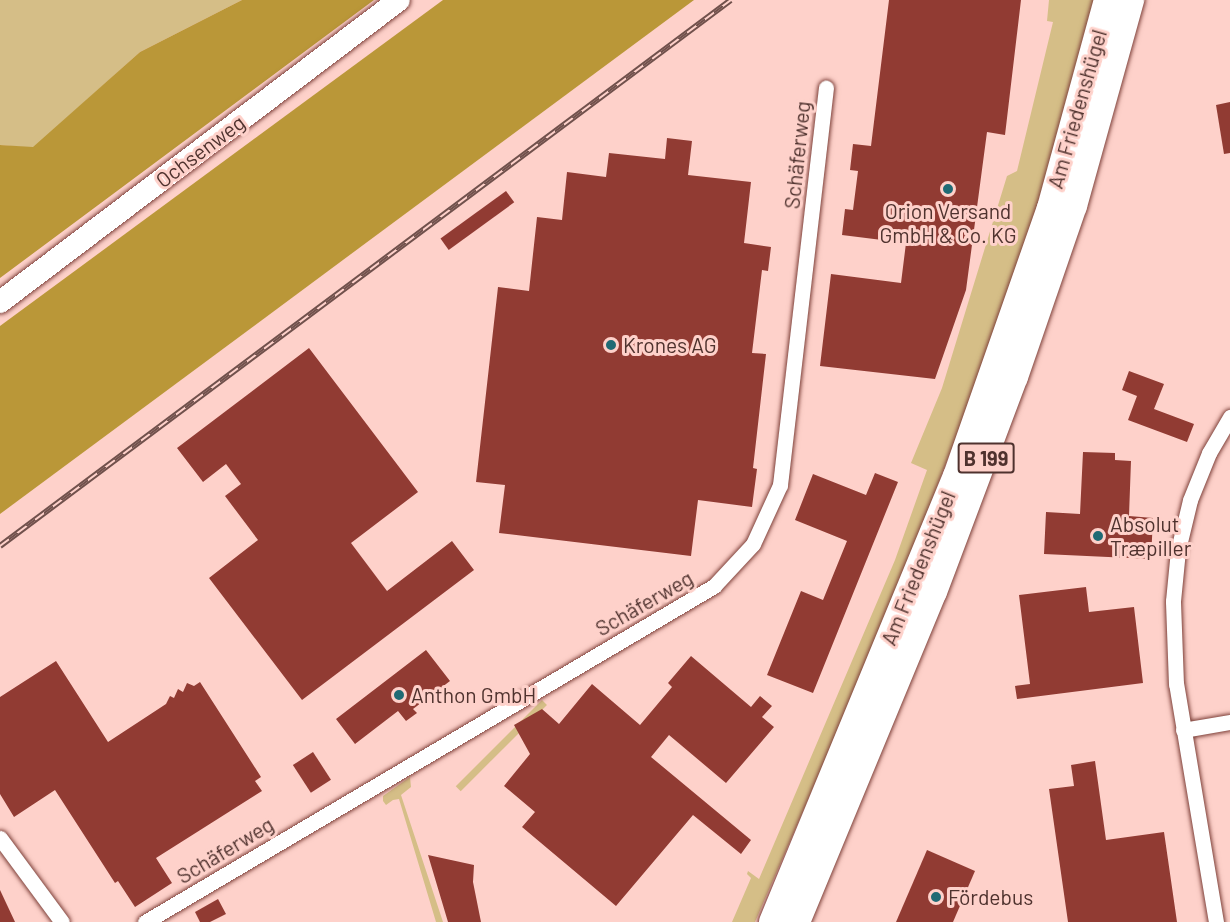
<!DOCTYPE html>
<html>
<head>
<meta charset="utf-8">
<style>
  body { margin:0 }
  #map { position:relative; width:1230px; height:922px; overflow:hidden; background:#fed1ca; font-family:Barlow,sans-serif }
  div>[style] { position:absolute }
  .green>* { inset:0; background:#d5be87; transform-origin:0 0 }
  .forest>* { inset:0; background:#ba9738 }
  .building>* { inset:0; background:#913b33; transform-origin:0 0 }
  .roads { filter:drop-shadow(0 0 2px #7e413a) drop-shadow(0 0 2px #7e413a) }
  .minor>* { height:15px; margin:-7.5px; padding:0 7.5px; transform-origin:7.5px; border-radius:7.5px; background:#fff }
  .secondary>* { height:22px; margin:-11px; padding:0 11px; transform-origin:11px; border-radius:11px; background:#fff }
  .trunk>* { height:26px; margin:-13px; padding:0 13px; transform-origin:13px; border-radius:13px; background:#fff }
  .rail>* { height:6px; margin-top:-3px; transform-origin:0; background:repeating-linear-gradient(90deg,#fed1ca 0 11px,#71514c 0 22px); box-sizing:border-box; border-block:2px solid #71514c }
  .dots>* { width:16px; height:16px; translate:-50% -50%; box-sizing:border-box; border:3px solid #fed1ca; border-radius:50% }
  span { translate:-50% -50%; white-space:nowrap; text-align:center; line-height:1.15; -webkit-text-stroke:6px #fed1ca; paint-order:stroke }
  .shield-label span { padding:2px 4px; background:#fed1ca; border:2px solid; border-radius:4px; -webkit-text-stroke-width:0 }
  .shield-label { font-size:20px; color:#4f322e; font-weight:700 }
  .street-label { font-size:21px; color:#4f322e }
  .poi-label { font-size:21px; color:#4f322e }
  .left { translate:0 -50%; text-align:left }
</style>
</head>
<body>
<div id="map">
  <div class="green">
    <div style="clip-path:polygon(0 0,242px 0,140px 52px,33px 148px,0 145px)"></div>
    <div style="clip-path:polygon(1049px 0,1095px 0,1054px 153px,1029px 233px,963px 419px,902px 578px,804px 809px,755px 922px,732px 922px,751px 878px,747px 874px,748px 871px,759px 879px,895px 560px,927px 470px,911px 463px,942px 388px,1007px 176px,1017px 171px,1053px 22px,1047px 21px)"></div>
    <div style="left:542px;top:700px;width:7px;height:122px;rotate:45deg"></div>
    <div style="clip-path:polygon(410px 777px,411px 787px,401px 795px,443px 922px,436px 922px,399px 799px,393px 800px,386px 805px,383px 801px,383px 796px)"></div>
  </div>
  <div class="forest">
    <div style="clip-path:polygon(242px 0,374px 0,0 278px,0 145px,33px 147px,140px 52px)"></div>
    <div style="clip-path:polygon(443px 0,694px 0,0 514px,0 326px)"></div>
  </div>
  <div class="building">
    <div style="clip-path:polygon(889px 0,1021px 0,1005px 135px,987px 132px,966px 290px,935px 379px,820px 366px,831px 274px,901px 283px,906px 243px,842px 235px,845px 209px,853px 210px,858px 171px,850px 170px,853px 144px,871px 146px)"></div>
    <div style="clip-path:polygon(1230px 102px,1230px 153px,1224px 154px,1216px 105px)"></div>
    <div style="clip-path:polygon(667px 138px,692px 141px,688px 175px,751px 182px,744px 243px,771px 247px,768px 271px,762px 270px,752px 353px,766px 354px,753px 468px,757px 469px,752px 507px,698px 500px,691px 556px,499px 533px,505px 485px,476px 482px,498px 287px,529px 291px,537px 217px,562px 220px,567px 172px,606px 177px,609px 153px,665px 159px)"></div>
    <div style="left:506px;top:191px;width:14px;height:81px;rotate:54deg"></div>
    <div style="clip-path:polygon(309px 348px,418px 492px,351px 543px,387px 591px,452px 541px,474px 570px,302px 700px,209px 578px,258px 540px,225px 496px,241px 484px,226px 464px,203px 482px,177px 448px)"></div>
    <div style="clip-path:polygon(1129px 371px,1164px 384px,1154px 409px,1194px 424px,1187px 442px,1128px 420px,1137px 396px,1122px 390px)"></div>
    <div style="clip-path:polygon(1083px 452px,1115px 453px,1115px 460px,1131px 461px,1129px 516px,1153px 518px,1151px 559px,1044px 554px,1046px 512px,1080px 514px)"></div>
    <div style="clip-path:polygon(875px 473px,898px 482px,813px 693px,767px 675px,801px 591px,823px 600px,847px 541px,795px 520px,813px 474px,866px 495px)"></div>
    <div style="clip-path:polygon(1086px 587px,1089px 612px,1134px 607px,1143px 683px,1017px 699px,1015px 686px,1030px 684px,1019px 595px)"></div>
    <div style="clip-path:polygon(426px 650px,450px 681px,413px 709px,417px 713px,406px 721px,398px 711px,355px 744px,336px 719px)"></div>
    <div style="clip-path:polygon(691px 656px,751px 707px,760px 696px,772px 706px,762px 717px,774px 727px,726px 783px,669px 735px,651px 757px,751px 840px,741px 854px,693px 815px,616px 906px,522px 827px,535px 812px,504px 786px,530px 754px,514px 725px,542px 709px,559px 724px,592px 684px,640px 725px,672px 687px,668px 683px)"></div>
    <div style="clip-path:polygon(56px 661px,108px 742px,166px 704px,170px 696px,174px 698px,178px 689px,183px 692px,187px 683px,194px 686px,200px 682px,261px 777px,255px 781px,262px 791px,156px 858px,172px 883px,135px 907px,118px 881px,115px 883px,55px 790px,14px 817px,0 794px,0 697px)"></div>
    <div style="left:313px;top:752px;width:33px;height:24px;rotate:57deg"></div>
    <div style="clip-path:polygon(1095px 761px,1106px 840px,1164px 832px,1177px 922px,1068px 922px,1049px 789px,1074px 786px,1071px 765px)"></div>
    <div style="clip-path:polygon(927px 850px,975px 871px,953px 922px,896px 922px)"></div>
    <div style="clip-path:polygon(428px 855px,474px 865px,473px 882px,481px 922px,448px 922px)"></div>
    <div style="clip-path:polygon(0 890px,15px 922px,0 922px)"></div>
    <div style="clip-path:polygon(218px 899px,226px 914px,210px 922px,200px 922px,195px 912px)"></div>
  </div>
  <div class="roads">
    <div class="minor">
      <div style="left:1183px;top:730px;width:48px;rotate:-9.7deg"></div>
      <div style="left:0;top:838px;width:104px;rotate:53.6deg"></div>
      <div style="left:145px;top:922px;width:661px;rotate:-30.56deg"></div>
      <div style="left:714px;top:586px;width:57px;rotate:-47.1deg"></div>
      <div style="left:753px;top:544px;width:65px;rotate:-65.4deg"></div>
      <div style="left:780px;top:485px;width:400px;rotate:-83.4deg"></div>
      <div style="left:1216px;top:922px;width:241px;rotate:-99.5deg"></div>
      <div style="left:1176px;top:684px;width:83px;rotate:-92.1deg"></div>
      <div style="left:1173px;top:601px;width:51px;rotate:-84.4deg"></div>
      <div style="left:1178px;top:550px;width:51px;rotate:-76.5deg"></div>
      <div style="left:1190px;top:500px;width:51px;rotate:-68deg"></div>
      <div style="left:1209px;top:453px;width:42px;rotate:-59.7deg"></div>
    </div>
    <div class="secondary">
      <div style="left:0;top:302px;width:500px;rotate:-37.12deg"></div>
    </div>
    <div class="trunk">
      <div style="left:772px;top:922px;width:482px;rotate:-67.6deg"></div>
      <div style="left:956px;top:476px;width:284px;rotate:-70.7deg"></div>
      <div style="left:1050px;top:208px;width:216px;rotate:-74.7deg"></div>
      <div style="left:797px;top:922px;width:357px;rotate:-67.5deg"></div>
      <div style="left:934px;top:592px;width:230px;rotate:-69.4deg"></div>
      <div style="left:1015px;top:377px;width:181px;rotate:-71deg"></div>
      <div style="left:1074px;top:206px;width:214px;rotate:-74.5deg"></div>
    </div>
  </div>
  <div class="rail">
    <div style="left:0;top:546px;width:912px;rotate:-36.76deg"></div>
  </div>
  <div class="dots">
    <div style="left:948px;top:189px;background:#206a74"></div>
    <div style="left:611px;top:345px;background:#206a74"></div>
    <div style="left:1098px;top:536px;background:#206a74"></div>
    <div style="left:399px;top:695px;background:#206a74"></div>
    <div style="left:936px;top:897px;background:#206a74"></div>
  </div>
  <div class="shield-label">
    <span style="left:986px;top:458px">B 199</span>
  </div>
  <div class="street-label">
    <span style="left:1077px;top:109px;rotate:-74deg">Am Friedenshügel</span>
    <span style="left:200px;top:151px;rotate:-37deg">Ochsenweg</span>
    <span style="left:797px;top:155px;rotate:-84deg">Schäferweg</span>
    <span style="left:918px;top:568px;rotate:-68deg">Am Friedenshügel</span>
    <span style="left:644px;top:603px;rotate:-30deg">Schäferweg</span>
    <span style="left:225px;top:850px;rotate:-31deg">Schäferweg</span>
  </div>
  <div class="poi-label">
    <span style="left:948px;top:223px">Orion Versand<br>GmbH &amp; Co. KG</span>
    <span class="left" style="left:623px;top:345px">Krones AG</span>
    <span class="left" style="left:1110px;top:536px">Absolut<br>Træpiller</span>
    <span class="left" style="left:411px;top:695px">Anthon GmbH</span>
    <span class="left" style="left:948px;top:897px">Fördebus</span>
  </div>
</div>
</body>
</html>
